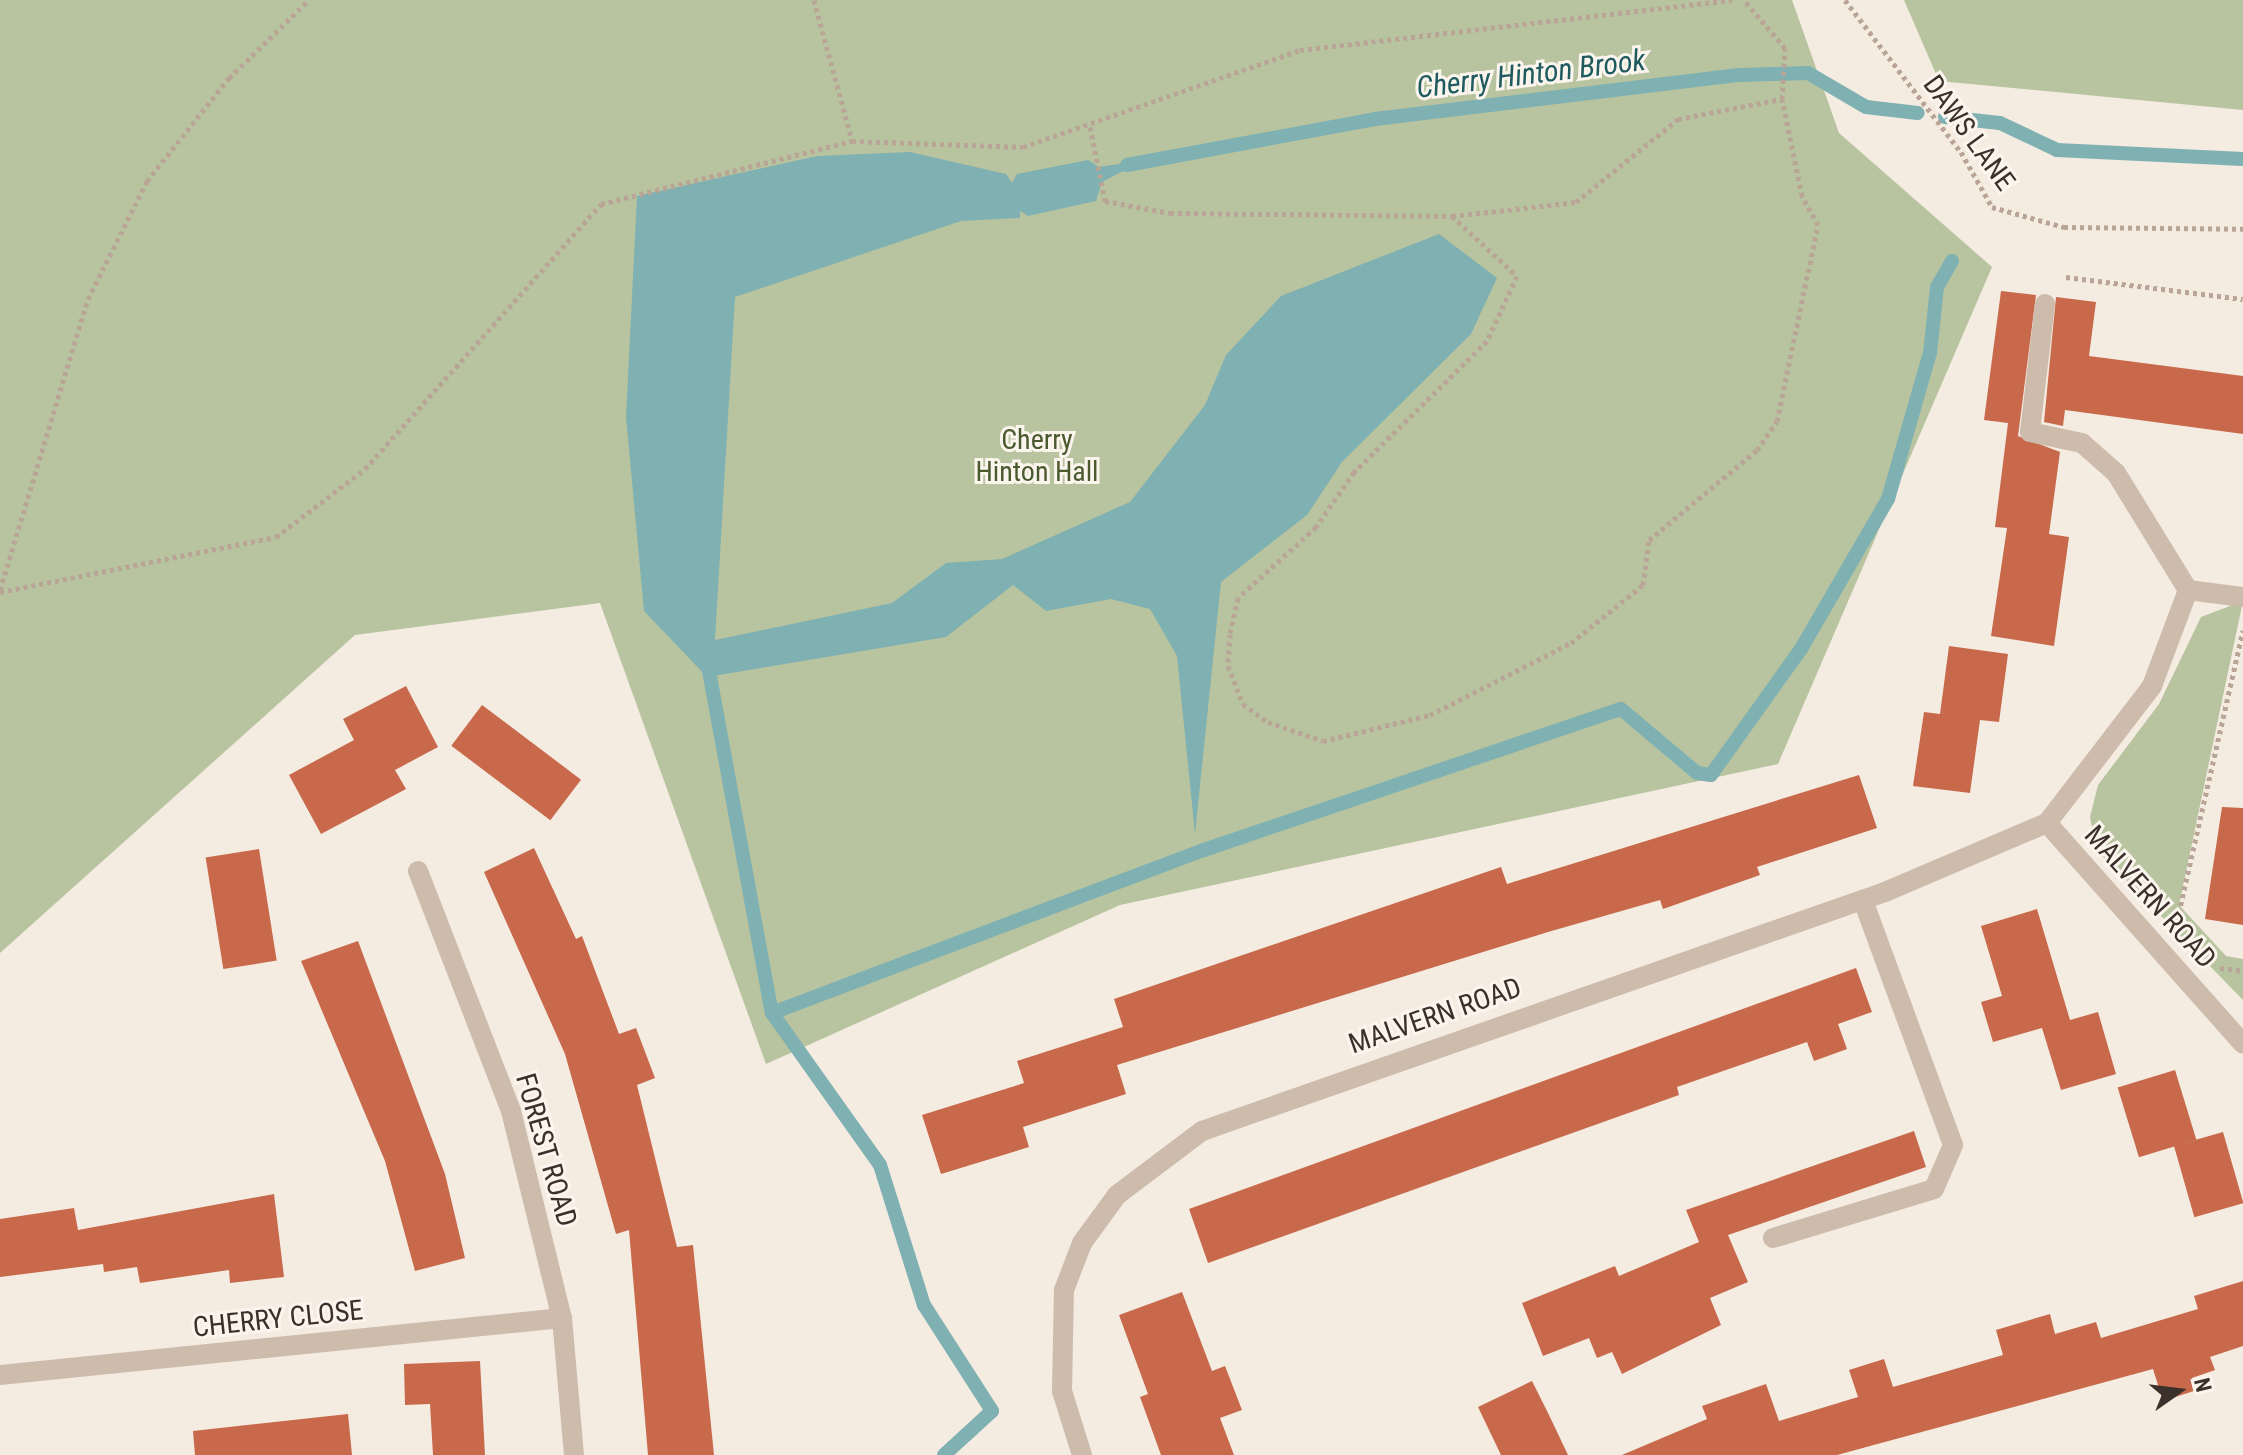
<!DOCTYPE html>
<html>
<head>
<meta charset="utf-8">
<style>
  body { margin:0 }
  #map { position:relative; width:2243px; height:1455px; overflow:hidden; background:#f4ebe1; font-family:"Roboto Condensed",sans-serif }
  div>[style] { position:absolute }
  .green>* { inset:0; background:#b8c4a0 }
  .water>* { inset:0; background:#7fb0b2 }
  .stream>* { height:14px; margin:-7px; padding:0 7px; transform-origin:7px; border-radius:7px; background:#7fb0b2 }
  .building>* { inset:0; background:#c8694b; transform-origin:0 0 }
  .path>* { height:5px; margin-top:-2.5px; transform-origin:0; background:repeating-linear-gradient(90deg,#b9a596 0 4px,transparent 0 8px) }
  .lane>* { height:20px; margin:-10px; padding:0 10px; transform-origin:10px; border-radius:10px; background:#cdbbac }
  .street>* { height:20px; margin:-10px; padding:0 10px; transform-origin:10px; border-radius:10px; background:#cdbbac }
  span { translate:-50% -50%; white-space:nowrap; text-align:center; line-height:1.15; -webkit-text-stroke:6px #fbf5ee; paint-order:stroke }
  .street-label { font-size:28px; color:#3b302b }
  .park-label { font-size:28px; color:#4a5a2e }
  .water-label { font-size:30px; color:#1f5a5e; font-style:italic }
  .north { position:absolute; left:2139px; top:1351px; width:80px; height:80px; -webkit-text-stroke:6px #fbf5ee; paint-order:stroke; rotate:76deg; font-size:22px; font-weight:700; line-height:32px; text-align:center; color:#3b302b }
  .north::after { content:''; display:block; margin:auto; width:28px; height:36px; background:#3b302b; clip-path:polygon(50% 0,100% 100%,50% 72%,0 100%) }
</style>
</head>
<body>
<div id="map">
  <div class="green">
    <div style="clip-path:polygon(0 0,1792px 0,1839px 133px,1992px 267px,1778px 764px,1120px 905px,766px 1064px,600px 603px,355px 635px,0 953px)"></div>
    <div style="clip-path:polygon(1904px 0,2243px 0,2243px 110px,1939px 81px)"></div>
    <div style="clip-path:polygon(2243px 601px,2179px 905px,2226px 956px,2243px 959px,2243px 1000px,2096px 849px,2090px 817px,2098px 785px,2159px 704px,2201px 617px)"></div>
  </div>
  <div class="water">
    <div style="clip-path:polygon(910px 152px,1006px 174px,1012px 183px,1017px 174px,1088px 160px,1099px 167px,1144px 160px,1102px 182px,1096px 201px,1028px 216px,1020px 211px,1020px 218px,961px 221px,735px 297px,715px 640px,892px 603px,946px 563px,1002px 559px,1130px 502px,1205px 405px,1226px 355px,1281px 296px,1439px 234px,1497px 278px,1471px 334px,1342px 462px,1307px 515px,1221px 582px,1195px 834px,1177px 656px,1150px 609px,1111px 599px,1046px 611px,1013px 585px,946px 637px,707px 677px,644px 611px,626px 417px,637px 196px,817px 156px)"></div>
  </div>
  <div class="stream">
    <div style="left:1945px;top:117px;width:55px;rotate:6.2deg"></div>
    <div style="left:2000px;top:123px;width:63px;rotate:25.3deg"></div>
    <div style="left:2057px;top:150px;width:186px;rotate:2.8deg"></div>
    <div style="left:1127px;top:165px;width:252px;rotate:-10.5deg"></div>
    <div style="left:1375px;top:119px;width:369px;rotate:-6.9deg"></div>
    <div style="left:1741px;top:75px;width:67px;rotate:-1.7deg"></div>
    <div style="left:1808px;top:73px;width:67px;rotate:30.4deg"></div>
    <div style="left:1866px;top:107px;width:52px;rotate:6.6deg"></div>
    <div style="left:707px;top:660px;width:359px;rotate:79.6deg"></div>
    <div style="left:772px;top:1013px;width:186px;rotate:54.6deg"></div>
    <div style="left:880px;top:1165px;width:147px;rotate:72.6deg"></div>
    <div style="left:924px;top:1305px;width:126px;rotate:57.3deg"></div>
    <div style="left:992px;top:1411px;width:65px;rotate:137.5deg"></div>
    <div style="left:772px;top:1013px;width:462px;rotate:-20.7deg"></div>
    <div style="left:1204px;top:850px;width:440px;rotate:-18.7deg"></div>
    <div style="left:1621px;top:709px;width:99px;rotate:40.1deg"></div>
    <div style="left:1697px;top:773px;width:14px;rotate:8deg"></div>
    <div style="left:1711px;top:775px;width:155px;rotate:-54.5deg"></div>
    <div style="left:1801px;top:649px;width:173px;rotate:-59.9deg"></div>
    <div style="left:1888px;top:499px;width:152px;rotate:-74deg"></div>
    <div style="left:1930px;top:353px;width:66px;rotate:-83.9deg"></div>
    <div style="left:1937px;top:287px;width:30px;rotate:-60deg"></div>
  </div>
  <div class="building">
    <div style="clip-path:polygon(2001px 291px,2036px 295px,2018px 436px,2060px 452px,2049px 534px,2069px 537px,2054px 646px,1991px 636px,2007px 528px,1995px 527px,2008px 423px,1984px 420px)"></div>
    <div style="clip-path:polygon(2056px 297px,2096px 302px,2089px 356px,2243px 376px,2243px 434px,2065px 410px,2063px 426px,2044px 422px)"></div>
    <div style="clip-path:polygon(1949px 646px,2008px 654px,1999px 722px,1980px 720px,1970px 793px,1913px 786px,1924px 712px,1940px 714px)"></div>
    <div style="clip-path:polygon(406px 686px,438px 747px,395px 770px,406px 789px,321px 834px,289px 775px,354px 740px,343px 719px)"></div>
    <div style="left:482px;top:705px;width:124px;height:51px;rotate:37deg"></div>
    <div style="clip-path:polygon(1859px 775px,1877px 828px,1757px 867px,1760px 875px,1663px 909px,1660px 900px,1548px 932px,1117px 1065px,1126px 1094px,1023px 1127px,1029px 1147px,941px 1174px,922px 1115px,1024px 1083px,1017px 1061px,1123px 1027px,1114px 999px,1501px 867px,1507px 884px)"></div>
    <div style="clip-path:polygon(2222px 807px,2243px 808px,2243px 925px,2205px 919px)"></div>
    <div style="clip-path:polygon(534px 848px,576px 939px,582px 936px,619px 1034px,636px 1028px,655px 1078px,637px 1085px,677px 1247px,693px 1245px,714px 1455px,648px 1455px,629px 1230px,616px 1234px,565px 1054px,484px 872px)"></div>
    <div style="left:259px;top:849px;width:113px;height:54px;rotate:81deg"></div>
    <div style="clip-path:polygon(2037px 909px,2070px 1020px,2098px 1012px,2116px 1074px,2061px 1090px,2042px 1028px,1993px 1042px,1981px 1002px,2002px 996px,1981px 926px)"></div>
    <div style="clip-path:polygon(358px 941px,445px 1174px,465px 1258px,415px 1271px,385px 1161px,301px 961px)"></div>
    <div style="clip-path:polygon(1856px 968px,1872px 1012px,1838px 1024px,1847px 1049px,1814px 1061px,1807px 1042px,1677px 1087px,1679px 1095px,1208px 1263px,1189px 1209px)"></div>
    <div style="left:2175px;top:1070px;width:73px;height:60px;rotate:73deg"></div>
    <div style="clip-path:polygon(1914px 1131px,1926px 1167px,1728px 1235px,1748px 1282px,1710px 1298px,1721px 1325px,1622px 1374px,1612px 1352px,1597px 1358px,1589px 1338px,1543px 1356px,1522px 1303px,1615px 1266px,1619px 1276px,1699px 1242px,1686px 1210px)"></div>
    <div style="left:2223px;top:1132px;width:74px;height:51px;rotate:74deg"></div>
    <div style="clip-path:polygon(274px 1194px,284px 1277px,230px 1283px,229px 1270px,140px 1283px,137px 1267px,104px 1272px,103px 1264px,0 1277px,0 1219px,74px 1208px,78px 1230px)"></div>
    <div style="clip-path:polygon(2243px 1281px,2243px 1346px,2210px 1357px,2215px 1370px,2192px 1378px,2197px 1390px,2163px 1401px,2153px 1369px,1837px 1455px,1622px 1455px,1707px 1419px,1702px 1406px,1766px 1384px,1779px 1421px,1858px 1397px,1849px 1370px,1884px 1359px,1893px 1387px,2003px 1355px,1996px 1330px,2050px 1314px,2055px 1334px,2096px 1322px,2101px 1338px,2198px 1309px,2194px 1296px)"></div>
    <div style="clip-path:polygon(1182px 1292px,1212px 1371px,1225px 1366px,1242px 1410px,1220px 1418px,1234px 1455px,1161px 1455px,1140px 1397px,1148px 1394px,1119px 1315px)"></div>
    <div style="clip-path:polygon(480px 1361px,485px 1455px,433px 1455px,430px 1404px,405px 1405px,404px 1364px)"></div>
    <div style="clip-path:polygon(1532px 1381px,1549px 1415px,1568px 1455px,1501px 1455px,1478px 1407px)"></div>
    <div style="clip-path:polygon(348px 1414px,352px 1455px,195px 1455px,193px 1431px)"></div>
  </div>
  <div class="path">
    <div style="left:814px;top:0;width:146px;rotate:74.9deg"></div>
    <div style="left:852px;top:141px;width:171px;rotate:2deg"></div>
    <div style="left:1023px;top:147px;width:293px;rotate:-19.3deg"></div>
    <div style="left:1300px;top:50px;width:435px;rotate:-6.6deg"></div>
    <div style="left:1845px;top:0;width:191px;rotate:52.7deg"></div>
    <div style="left:1961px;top:152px;width:63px;rotate:60.6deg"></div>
    <div style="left:1992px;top:207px;width:75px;rotate:15.5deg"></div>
    <div style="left:2064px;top:227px;width:179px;rotate:0.6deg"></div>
    <div style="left:1090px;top:127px;width:76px;rotate:78.5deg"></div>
    <div style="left:1105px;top:201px;width:66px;rotate:10.5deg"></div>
    <div style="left:1170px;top:213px;width:282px;rotate:0.6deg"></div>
    <div style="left:1452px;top:216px;width:125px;rotate:-6.4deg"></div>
    <div style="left:1576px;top:202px;width:132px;rotate:-39.1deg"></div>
    <div style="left:1678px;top:119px;width:106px;rotate:-10.9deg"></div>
    <div style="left:1452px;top:216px;width:88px;rotate:42.7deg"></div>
    <div style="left:1517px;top:276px;width:72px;rotate:114.8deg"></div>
    <div style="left:1487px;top:341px;width:187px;rotate:135.4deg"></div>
    <div style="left:1354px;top:472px;width:67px;rotate:124.6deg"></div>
    <div style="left:1316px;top:527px;width:105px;rotate:137.7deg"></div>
    <div style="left:1238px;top:598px;width:37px;rotate:103deg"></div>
    <div style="left:1230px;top:634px;width:32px;rotate:94deg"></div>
    <div style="left:1228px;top:666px;width:41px;rotate:68.5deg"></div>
    <div style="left:1243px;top:704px;width:31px;rotate:36deg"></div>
    <div style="left:1268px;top:722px;width:58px;rotate:19.1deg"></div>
    <div style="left:1323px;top:741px;width:110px;rotate:-13.7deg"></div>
    <div style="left:1430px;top:715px;width:158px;rotate:-27.1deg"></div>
    <div style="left:1571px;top:643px;width:92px;rotate:-38.9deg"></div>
    <div style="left:1643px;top:585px;width:45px;rotate:-82.4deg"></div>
    <div style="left:1649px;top:540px;width:141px;rotate:-39.8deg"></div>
    <div style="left:1757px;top:450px;width:35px;rotate:-55deg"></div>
    <div style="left:1777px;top:421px;width:200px;rotate:-78.2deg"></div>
    <div style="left:1818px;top:225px;width:33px;rotate:-119deg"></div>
    <div style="left:1802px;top:196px;width:99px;rotate:-101.7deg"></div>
    <div style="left:1782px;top:99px;width:51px;rotate:-86.6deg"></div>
    <div style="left:1785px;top:48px;width:63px;rotate:-130.5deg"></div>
    <div style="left:2066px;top:277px;width:178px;rotate:7.1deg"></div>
    <div style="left:0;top:590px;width:304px;rotate:-73.2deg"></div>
    <div style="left:88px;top:299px;width:132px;rotate:-63.4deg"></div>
    <div style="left:147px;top:181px;width:132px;rotate:-51.5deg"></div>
    <div style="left:229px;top:78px;width:112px;rotate:-44.3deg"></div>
    <div style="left:0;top:592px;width:281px;rotate:-11.3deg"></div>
    <div style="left:276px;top:537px;width:112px;rotate:-37.4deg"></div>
    <div style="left:365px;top:469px;width:355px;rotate:-48.3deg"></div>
    <div style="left:601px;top:204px;width:259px;rotate:-14.1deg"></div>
    <div style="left:2177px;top:921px;width:298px;rotate:-77.2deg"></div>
    <div style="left:2220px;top:968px;width:23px;rotate:7deg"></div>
  </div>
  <div class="lane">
    <div style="left:2045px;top:304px;width:129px;rotate:96.7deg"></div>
    <div style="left:2030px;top:432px;width:53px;rotate:11.9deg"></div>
    <div style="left:2082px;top:443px;width:45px;rotate:41.4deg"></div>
    <div style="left:2116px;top:473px;width:137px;rotate:58.4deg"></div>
    <div style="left:2188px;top:590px;width:55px;rotate:7.3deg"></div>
    <div style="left:1773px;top:1238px;width:168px;rotate:-16.9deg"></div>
    <div style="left:1934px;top:1189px;width:48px;rotate:-66.6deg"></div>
    <div style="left:1953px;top:1145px;width:261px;rotate:-110.2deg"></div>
  </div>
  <div class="street">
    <div style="left:2047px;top:823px;width:173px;rotate:-52.5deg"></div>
    <div style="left:2152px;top:686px;width:103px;rotate:-69.4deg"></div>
    <div style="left:418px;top:871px;width:257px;rotate:68.8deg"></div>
    <div style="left:511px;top:1111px;width:213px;rotate:76.2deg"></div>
    <div style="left:562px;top:1318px;width:138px;rotate:85deg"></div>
    <div style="left:0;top:1375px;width:565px;rotate:-5.79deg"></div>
    <div style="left:1082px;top:1455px;width:67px;rotate:-107.4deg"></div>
    <div style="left:1062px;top:1391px;width:101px;rotate:-88.9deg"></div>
    <div style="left:1064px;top:1290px;width:50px;rotate:-69deg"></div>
    <div style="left:1082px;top:1243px;width:59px;rotate:-53.9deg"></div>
    <div style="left:1117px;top:1195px;width:106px;rotate:-37deg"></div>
    <div style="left:1202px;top:1131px;width:724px;rotate:-19.29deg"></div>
    <div style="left:1885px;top:892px;width:176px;rotate:-23.1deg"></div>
    <div style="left:2047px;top:823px;width:295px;rotate:48.4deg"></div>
  </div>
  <div class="street-label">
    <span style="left:1969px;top:133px;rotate:54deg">DAWS LANE</span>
    <span style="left:2150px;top:897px;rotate:48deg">MALVERN ROAD</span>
    <span style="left:1435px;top:1016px;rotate:-19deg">MALVERN ROAD</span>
    <span style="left:546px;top:1150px;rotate:74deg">FOREST ROAD</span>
    <span style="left:278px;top:1319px;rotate:-6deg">CHERRY CLOSE</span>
  </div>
  <div class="park-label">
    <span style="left:1037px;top:456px">Cherry<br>Hinton Hall</span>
  </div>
  <div class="water-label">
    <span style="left:1531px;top:74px;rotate:-7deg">Cherry Hinton Brook</span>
  </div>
  <div class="north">N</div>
</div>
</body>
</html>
